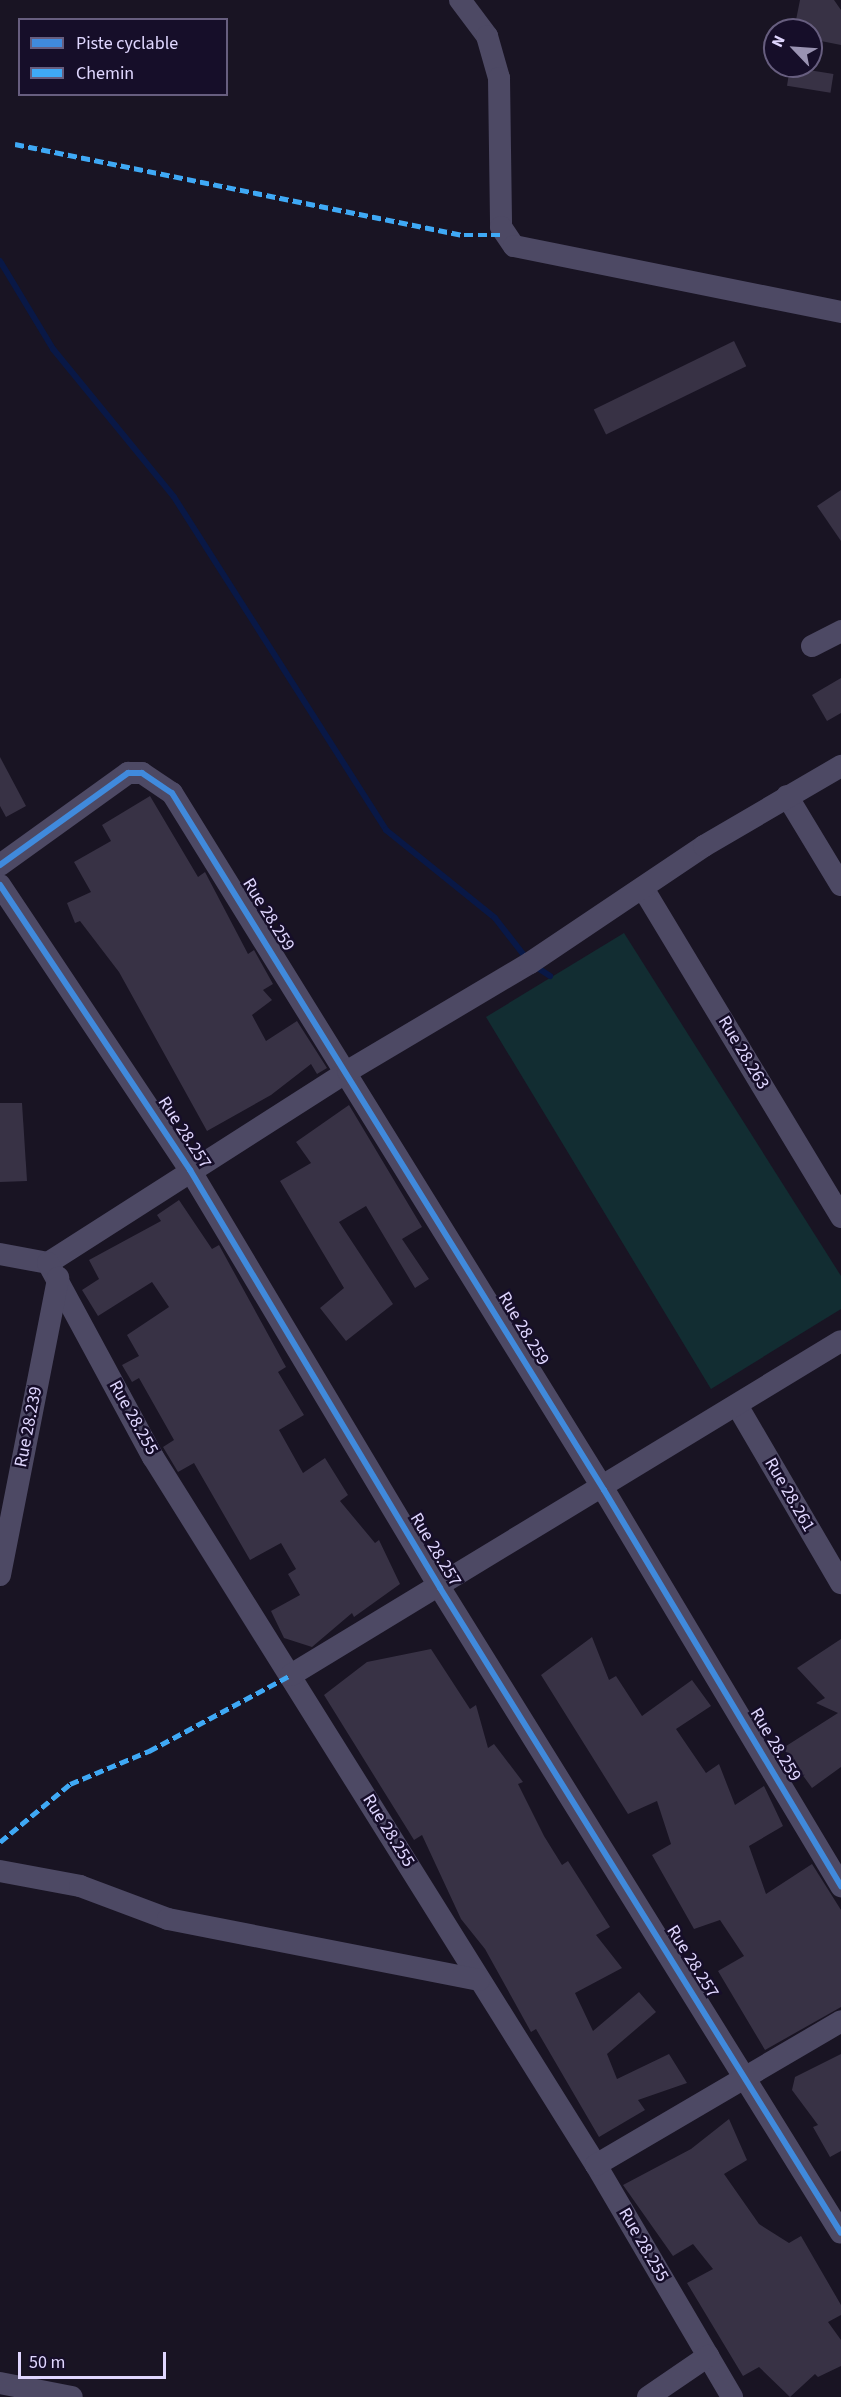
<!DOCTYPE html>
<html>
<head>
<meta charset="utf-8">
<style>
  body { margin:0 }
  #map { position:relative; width:841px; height:2397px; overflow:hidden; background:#191423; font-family:"Source Sans 3",sans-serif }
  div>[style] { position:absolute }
  .green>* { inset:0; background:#122d32 }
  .stream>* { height:6px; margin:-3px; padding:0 3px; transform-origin:3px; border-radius:3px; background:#091846 }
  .building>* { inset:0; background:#383245; transform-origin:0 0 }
  .minor>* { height:22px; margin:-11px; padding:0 11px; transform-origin:11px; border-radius:11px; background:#4d4964 }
  .quiet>* { height:4.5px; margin-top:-2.25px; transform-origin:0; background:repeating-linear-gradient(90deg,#3fa9f5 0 9px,transparent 0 13.5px) }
  .cycleway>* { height:6px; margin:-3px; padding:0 3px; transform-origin:3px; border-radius:3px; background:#408adc }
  span { translate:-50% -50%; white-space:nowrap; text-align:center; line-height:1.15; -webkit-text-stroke:5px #160e29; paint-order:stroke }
  .street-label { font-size:18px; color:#e0d7ff }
  .legend { position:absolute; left:18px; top:18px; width:210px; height:78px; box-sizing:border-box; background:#160e29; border:2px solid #675e7f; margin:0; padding:8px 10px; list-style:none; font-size:18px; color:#e0d7ff }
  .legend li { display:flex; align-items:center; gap:12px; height:30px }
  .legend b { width:30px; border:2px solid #675e7f }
  .north { position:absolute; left:763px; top:18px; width:60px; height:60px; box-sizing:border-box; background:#160e29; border:2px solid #675e7f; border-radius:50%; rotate:295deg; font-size:16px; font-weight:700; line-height:24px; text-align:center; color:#e0d7ff }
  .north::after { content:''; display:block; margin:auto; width:21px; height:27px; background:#9a93b2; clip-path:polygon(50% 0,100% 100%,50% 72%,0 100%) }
  .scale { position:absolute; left:18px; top:2352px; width:148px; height:27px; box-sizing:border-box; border:3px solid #e0d7ff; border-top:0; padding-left:8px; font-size:18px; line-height:21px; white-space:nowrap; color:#e0d7ff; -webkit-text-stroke:4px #160e29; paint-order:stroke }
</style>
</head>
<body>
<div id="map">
  <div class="green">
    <div style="clip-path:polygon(624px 933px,841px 1276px,841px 1309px,711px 1389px,486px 1017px)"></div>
  </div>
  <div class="stream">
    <div style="left:0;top:261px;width:103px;rotate:58.9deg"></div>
    <div style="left:53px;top:349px;width:191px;rotate:50.7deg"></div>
    <div style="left:174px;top:497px;width:395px;rotate:57.5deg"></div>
    <div style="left:386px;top:830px;width:140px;rotate:38.9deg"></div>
    <div style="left:495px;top:918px;width:57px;rotate:52.1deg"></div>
    <div style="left:530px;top:963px;width:24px;rotate:33deg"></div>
  </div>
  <div class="building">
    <div style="clip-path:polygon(800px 0,834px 0,841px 10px,841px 45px,811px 39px,811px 30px,794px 30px)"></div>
    <div style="left:790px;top:67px;width:44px;height:19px;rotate:9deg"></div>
    <div style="left:734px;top:341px;width:28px;height:156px;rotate:64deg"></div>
    <div style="clip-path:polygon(841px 490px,841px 541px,817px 506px)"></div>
    <div style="clip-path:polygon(841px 678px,841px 713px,827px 721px,812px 695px)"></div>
    <div style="clip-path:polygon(0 757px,26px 806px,6px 817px,0 806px)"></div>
    <div style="clip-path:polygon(150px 796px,198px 877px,205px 872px,248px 954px,254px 950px,273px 984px,263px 990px,272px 1000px,252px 1015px,266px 1041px,297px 1021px,327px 1068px,317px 1074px,311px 1064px,271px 1095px,207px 1131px,119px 972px,80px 921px,75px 923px,67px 903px,91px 892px,74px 862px,111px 841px,102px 825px)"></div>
    <div style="clip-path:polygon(0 1103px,22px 1103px,27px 1181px,0 1182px)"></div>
    <div style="clip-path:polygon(349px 1105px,422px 1227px,402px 1239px,429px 1279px,415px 1288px,366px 1206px,339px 1222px,393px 1304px,346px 1341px,320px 1308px,344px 1288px,280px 1181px,311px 1163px,296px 1142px)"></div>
    <div style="clip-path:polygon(179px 1200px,212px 1249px,219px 1245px,286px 1367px,278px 1372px,304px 1415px,279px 1430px,303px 1473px,325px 1458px,348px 1495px,340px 1501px,375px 1543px,379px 1540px,400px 1584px,354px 1617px,352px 1613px,312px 1647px,284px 1638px,271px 1611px,300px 1595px,288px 1574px,296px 1569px,281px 1543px,250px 1560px,194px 1463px,178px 1472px,163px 1447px,174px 1440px,139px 1378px,132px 1382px,122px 1365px,139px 1356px,127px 1335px,169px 1307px,152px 1282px,98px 1316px,82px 1290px,99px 1279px,89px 1260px,161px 1221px,157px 1215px)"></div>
    <div style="clip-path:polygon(592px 1637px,609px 1680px,616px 1676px,642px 1716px,692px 1680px,711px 1706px,676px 1729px,706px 1773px,719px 1764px,735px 1805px,764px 1786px,783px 1826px,749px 1846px,766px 1894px,812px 1864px,841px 1910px,841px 2007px,765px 2050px,718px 1971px,744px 1956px,720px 1920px,694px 1929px,652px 1855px,671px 1844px,657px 1801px,628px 1814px,541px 1675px)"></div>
    <div style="clip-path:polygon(841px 1639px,841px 1767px,812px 1788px,783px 1748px,838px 1713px,816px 1703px,825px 1698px,797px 1668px)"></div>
    <div style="clip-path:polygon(431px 1649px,470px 1709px,476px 1705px,488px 1748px,494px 1744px,523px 1782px,518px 1784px,544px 1836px,562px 1865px,568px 1861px,610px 1927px,596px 1935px,622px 1968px,575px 1993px,593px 2031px,639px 1992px,656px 2012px,607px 2054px,617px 2079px,669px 2054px,687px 2083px,638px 2100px,645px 2110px,599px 2137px,536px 2029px,531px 2032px,485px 1949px,461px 1919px,422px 1835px,414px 1840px,324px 1695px,367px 1662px)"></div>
    <div style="clip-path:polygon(841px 2054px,841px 2151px,830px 2157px,813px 2127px,818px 2125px,792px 2090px,795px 2077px)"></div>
    <div style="clip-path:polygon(729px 2119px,747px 2160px,724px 2174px,759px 2224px,789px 2243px,801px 2236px,841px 2305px,841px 2315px,828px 2322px,841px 2340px,841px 2366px,818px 2377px,815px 2374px,790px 2397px,759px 2367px,743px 2376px,687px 2283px,713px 2269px,693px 2244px,673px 2256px,623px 2185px,691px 2149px)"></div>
  </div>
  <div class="minor">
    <div style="left:460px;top:0;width:45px;rotate:53.1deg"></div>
    <div style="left:487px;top:36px;width:44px;rotate:74.1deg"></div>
    <div style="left:499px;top:78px;width:149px;rotate:89.2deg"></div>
    <div style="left:501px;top:227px;width:23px;rotate:56deg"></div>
    <div style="left:514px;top:246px;width:334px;rotate:11.4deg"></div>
    <div style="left:812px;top:646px;width:33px;rotate:-27deg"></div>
    <div style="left:787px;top:796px;width:104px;rotate:58.8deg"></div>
    <div style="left:0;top:865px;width:158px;rotate:-35.7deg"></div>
    <div style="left:128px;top:773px;width:14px"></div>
    <div style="left:142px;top:773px;width:36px;rotate:34deg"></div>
    <div style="left:172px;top:793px;width:820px;rotate:58.21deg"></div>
    <div style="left:604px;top:1490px;width:462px;rotate:59.1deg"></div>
    <div style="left:0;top:885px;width:343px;rotate:56.3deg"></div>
    <div style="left:190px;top:1170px;width:487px;rotate:59.1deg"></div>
    <div style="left:440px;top:1588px;width:759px;rotate:58.13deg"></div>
    <div style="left:644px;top:890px;width:382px;rotate:58.9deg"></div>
    <div style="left:0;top:1254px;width:49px;rotate:10.6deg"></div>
    <div style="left:48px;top:1263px;width:356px;rotate:-32.6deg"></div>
    <div style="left:348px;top:1071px;width:212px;rotate:-30.7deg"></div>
    <div style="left:530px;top:963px;width:210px;rotate:-33.9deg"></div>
    <div style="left:704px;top:846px;width:159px;rotate:-30.3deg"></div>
    <div style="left:48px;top:1263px;width:221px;rotate:61.6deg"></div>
    <div style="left:153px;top:1457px;width:835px;rotate:57.97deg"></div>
    <div style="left:596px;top:2165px;width:269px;rotate:59.6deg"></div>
    <div style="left:738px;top:1407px;width:204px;rotate:59.7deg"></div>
    <div style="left:0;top:1575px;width:303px;rotate:-78.9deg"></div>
    <div style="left:291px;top:1675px;width:643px;rotate:-31.27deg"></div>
    <div style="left:0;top:1871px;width:81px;rotate:10.6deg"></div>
    <div style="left:80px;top:1886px;width:94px;rotate:20.6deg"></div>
    <div style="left:168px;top:1919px;width:317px;rotate:11.1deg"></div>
    <div style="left:596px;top:2165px;width:284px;rotate:-30.4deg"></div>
    <div style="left:0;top:2383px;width:73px;rotate:11deg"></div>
    <div style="left:648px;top:2397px;width:73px;rotate:-34.3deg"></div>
  </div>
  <div class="quiet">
    <div style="left:15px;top:144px;width:458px;rotate:11.5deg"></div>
    <div style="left:464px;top:235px;width:41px"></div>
    <div style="left:0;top:1842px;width:91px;rotate:-39.6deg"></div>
    <div style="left:70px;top:1784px;width:86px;rotate:-22.7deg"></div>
    <div style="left:149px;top:1751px;width:161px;rotate:-28.2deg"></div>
  </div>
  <div class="cycleway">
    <div style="left:0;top:865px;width:158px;rotate:-35.7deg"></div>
    <div style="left:128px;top:773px;width:14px"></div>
    <div style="left:142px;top:773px;width:36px;rotate:34deg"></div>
    <div style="left:172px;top:793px;width:820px;rotate:58.21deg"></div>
    <div style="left:604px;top:1490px;width:462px;rotate:59.1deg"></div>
    <div style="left:0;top:885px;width:343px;rotate:56.3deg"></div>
    <div style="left:190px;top:1170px;width:487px;rotate:59.1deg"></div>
    <div style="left:440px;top:1588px;width:759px;rotate:58.13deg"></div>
  </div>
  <div class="street-label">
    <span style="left:268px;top:915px;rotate:58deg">Rue 28.259</span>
    <span style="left:743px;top:1053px;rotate:59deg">Rue 28.263</span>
    <span style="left:184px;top:1133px;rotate:57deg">Rue 28.257</span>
    <span style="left:523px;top:1329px;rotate:59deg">Rue 28.259</span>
    <span style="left:133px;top:1418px;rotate:61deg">Rue 28.255</span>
    <span style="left:29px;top:1427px;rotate:-79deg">Rue 28.239</span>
    <span style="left:789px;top:1495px;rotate:60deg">Rue 28.261</span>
    <span style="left:435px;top:1550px;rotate:59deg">Rue 28.257</span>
    <span style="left:775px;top:1745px;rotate:59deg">Rue 28.259</span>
    <span style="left:388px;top:1831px;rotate:58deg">Rue 28.255</span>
    <span style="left:692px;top:1962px;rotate:58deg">Rue 28.257</span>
    <span style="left:643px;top:2245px;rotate:60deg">Rue 28.255</span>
  </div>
  <ul class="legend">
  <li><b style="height:8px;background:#408adc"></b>Piste cyclable</li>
  <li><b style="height:8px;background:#3fa9f5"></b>Chemin</li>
  </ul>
  <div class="north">N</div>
  <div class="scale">50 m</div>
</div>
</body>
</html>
